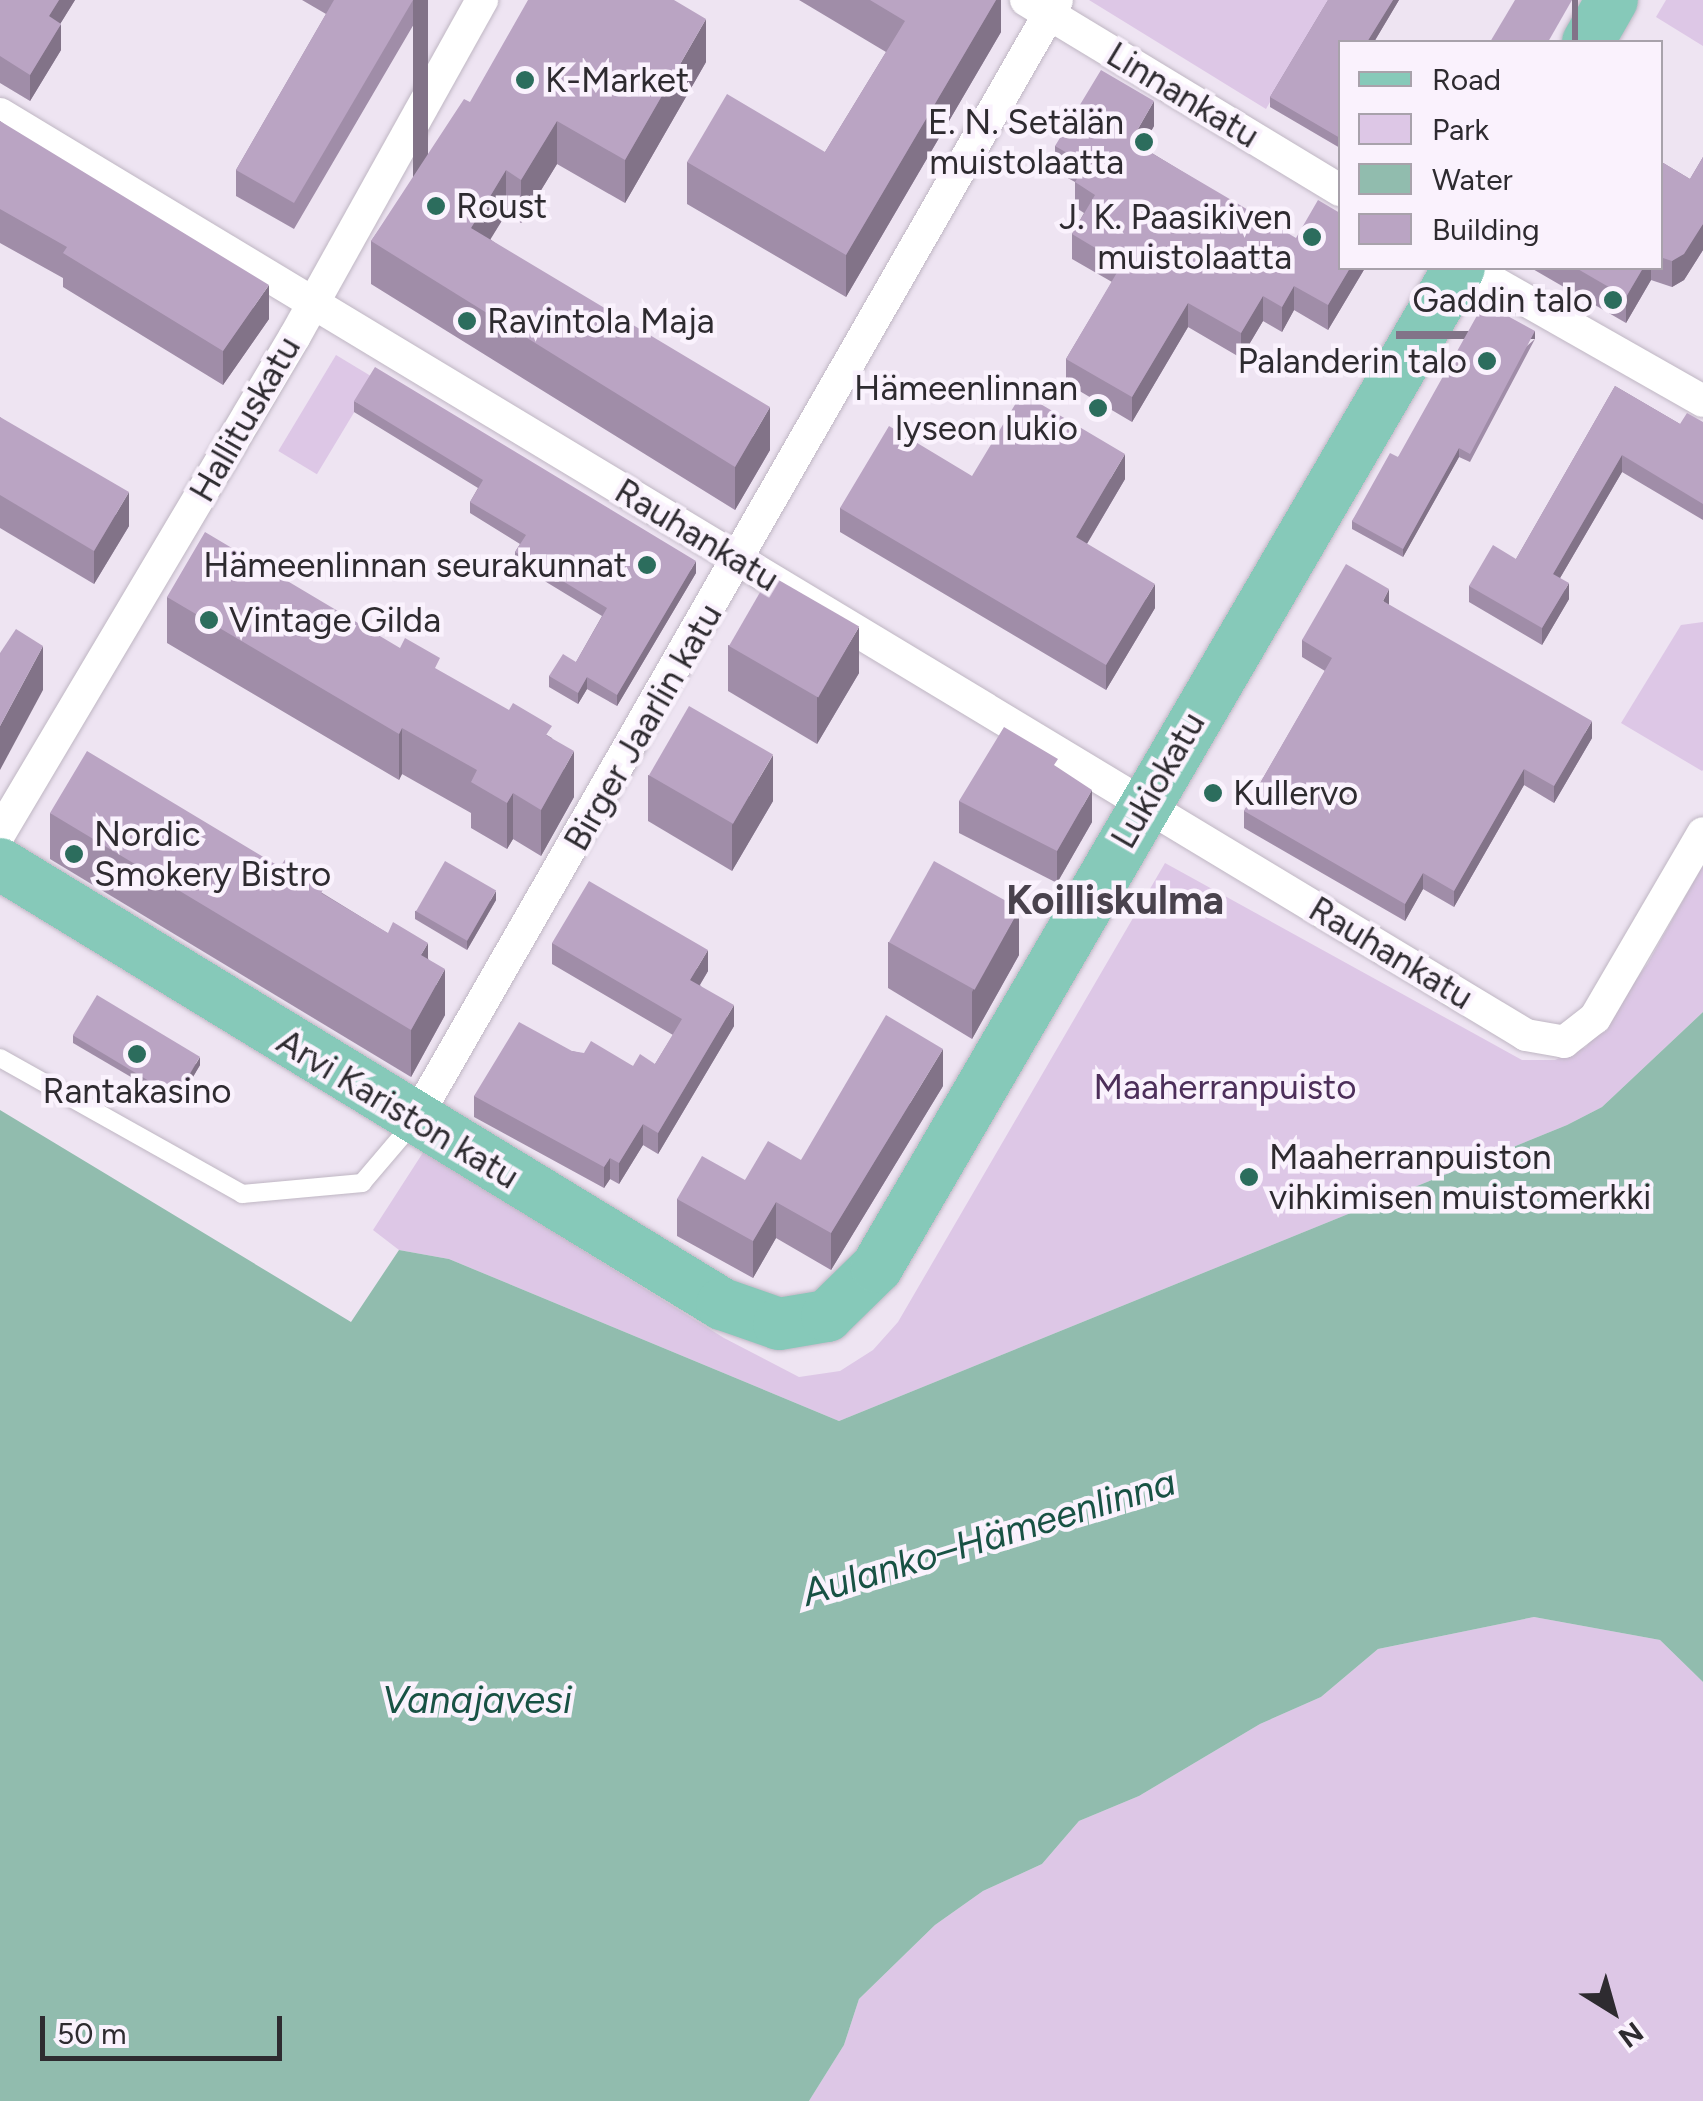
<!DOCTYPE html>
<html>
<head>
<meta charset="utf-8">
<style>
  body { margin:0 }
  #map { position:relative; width:1703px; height:2101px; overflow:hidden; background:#eee4f2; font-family:Figtree,sans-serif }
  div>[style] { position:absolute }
  .green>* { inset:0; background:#ddc7e6; transform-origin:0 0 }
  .water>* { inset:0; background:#91bcae }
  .roads { filter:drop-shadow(0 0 2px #bfb6c3) drop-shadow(0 0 2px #bfb6c3) }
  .service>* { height:18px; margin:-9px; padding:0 9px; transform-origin:9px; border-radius:9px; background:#fff }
  .minor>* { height:32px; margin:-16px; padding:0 16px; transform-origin:16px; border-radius:16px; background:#fff }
  .primary>* { height:52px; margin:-26px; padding:0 26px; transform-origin:26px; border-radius:26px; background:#86c9b9 }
  .wall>* { inset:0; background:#a08da8 }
  .shaded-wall>* { inset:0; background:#827388; transform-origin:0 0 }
  .building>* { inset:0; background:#baa4c3; transform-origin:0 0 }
  .dots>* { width:28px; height:28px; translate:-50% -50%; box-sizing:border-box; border:5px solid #faf2fd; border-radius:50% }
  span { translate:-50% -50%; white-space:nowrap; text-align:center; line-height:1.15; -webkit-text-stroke:9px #faf2fd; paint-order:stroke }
  .poi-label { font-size:35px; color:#2e2b30 }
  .left { translate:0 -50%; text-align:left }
  .right { translate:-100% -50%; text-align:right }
  .street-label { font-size:35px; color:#2e2b30 }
  .park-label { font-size:35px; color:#4d2f5a }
  .water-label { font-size:38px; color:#185244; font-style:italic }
  .quarter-label { font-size:40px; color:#49424d; font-weight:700 }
  .legend { position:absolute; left:1338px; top:40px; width:325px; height:230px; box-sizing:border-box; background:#faf2fd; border:2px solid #a8a2ab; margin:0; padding:12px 18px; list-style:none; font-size:30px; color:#2e2b30 }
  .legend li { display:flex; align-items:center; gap:20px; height:50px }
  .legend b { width:50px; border:2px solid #a8a2ab }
  .north { position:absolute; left:1563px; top:1961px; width:100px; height:100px; -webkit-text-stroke:8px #faf2fd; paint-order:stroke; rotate:143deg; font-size:28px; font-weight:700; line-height:40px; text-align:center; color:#2e2b30 }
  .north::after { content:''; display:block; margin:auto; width:35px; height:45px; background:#2e2b30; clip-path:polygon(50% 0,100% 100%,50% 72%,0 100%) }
  .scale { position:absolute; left:40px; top:2016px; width:242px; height:45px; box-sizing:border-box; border:5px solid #2e2b30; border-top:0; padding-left:12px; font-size:30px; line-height:35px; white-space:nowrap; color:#2e2b30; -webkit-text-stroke:8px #faf2fd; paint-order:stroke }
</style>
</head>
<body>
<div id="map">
  <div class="green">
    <div style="clip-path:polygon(1089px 0,1328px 0,1266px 109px)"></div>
    <div style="clip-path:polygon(1666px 0,1703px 0,1703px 46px,1656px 17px)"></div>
    <div style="left:336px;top:355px;width:45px;height:112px;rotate:31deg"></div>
    <div style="clip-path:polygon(1703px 622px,1703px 770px,1702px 771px,1621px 723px,1681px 625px)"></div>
    <div style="clip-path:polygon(1165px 863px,1522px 1060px,1555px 1060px,1586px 1047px,1648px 963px,1703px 865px,1703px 1012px,1602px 1107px,1567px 1125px,839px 1421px,449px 1259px,399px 1250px,373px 1230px,424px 1151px,724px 1338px,799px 1377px,840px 1371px,873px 1350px,898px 1322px)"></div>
    <div style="clip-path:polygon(1534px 1617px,1660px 1640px,1703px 1682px,1703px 2101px,809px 2101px,844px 2045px,859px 1999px,935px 1925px,983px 1891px,1042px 1864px,1079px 1821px,1139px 1796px,1260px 1724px,1321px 1697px,1378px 1649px)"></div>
  </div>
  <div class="water">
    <div style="clip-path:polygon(1703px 1012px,1703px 1682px,1660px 1640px,1534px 1617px,1378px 1649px,1321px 1697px,1260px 1724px,1139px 1796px,1079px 1821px,1042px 1864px,983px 1891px,935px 1925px,859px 1999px,844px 2045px,809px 2101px,0 2101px,0 1110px,351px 1322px,399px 1250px,449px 1259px,839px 1421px,1567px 1125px,1602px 1107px)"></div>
  </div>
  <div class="roads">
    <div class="service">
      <div style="left:0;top:1058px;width:278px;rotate:29.3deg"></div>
      <div style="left:242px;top:1194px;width:121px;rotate:-5.2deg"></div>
      <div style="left:362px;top:1183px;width:80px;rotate:-49.6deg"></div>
    </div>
    <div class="minor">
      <div style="left:1026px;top:0;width:367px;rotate:31.2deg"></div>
      <div style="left:0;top:114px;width:1782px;rotate:31.11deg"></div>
      <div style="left:1526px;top:1035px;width:39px;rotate:10deg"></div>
      <div style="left:1564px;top:1042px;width:39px;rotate:-38deg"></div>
      <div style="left:1595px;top:1018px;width:214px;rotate:-59.7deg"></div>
      <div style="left:1469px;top:268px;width:269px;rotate:29.6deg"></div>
      <div style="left:0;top:833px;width:578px;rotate:-59.31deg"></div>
      <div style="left:295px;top:336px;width:385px;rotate:-60.9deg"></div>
      <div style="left:414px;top:1121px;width:1292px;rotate:-60.16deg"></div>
    </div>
    <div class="primary">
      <div style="left:1588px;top:42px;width:48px;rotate:-60.3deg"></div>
      <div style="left:0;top:864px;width:846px;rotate:31.36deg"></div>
      <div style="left:722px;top:1304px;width:60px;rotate:19.3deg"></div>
      <div style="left:779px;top:1324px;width:49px;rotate:-9.5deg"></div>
      <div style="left:827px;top:1316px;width:70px;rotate:-44.4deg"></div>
      <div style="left:877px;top:1267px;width:1156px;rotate:-59.78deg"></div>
    </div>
  </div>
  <div class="wall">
    <div style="clip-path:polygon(0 0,75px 0,60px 24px,61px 50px,30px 101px,0 83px)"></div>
    <div style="clip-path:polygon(302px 0,428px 0,294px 229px,236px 196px,236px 170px,326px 14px)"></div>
    <div style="clip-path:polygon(799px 0,1001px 0,1001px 32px,846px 297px,687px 204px,687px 162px,825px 152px,886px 52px)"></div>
    <div style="clip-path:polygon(1328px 0,1399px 0,1374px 42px,1340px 42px,1340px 148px,1270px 107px,1270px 97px)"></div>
    <div style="clip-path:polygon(706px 62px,625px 203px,557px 164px,521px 223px,506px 214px,490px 239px,770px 450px,735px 510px,371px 284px,371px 241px,470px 102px)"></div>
    <div style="clip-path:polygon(0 121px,269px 319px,223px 385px,63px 287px,63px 278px,0 243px)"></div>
    <div style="clip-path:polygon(1154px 126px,1142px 147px,1340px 268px,1365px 268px,1328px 330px,1294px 310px,1282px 332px,1263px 321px,1241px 358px,1188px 327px,1132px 422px,1066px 383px,1066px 359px,1112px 282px,1072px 259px,1072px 234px,1084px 213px,1075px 207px,1075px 182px,1055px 171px,1055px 146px)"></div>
    <div style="clip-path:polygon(1703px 157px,1703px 250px,1684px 280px,1672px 287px,1651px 280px,1626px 323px,1531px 268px,1660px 268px,1660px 161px,1690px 179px)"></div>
    <div style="clip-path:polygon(1535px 339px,1470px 462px,1459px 457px,1403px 557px,1352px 529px,1352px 521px,1398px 457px)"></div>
    <div style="clip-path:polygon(1615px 386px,1680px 424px,1703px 422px,1703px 520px,1622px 472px,1560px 578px,1569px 599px,1542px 645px,1469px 602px,1469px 586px,1516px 559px)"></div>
    <div style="clip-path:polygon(354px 401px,696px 573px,617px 706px,587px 689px,578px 704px,549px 687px,549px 676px,576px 662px,602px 616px,515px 563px,515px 552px,520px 544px,470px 513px,470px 502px,478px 488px,354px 412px)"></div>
    <div style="clip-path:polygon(0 417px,129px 526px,94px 584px,0 528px)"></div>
    <div style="clip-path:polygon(972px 476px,1125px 479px,1087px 544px,1155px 608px,1106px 690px,840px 532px,840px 508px)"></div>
    <div style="clip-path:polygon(167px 597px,440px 672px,552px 738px,574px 797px,541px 856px,513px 839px,507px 849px,471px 828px,471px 813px,402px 774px,399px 780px,167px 643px)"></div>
    <div style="clip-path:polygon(1389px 605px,1592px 738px,1554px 803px,1524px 785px,1454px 907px,1423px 889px,1405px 921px,1244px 828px,1244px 811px,1325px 671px,1302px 657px,1302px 640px)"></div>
    <div style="clip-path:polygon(728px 645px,859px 673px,817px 744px,728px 691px)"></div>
    <div style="clip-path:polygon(1058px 768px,1092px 822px,1057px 883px,959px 833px,959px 801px)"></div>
    <div style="clip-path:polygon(648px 775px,773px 801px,732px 871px,648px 821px)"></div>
    <div style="clip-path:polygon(50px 813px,280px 867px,428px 958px,445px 1015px,411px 1077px,50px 859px)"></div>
    <div style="clip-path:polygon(496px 900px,467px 950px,415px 919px,415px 911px)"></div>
    <div style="clip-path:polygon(888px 942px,1019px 955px,972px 1039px,888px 988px)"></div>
    <div style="clip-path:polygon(552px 943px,708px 971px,700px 985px,734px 1026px,658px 1154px,643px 1145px,619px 1184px,610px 1179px,604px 1188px,474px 1117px,474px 1096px,572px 1051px,633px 1066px,655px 1064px,673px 1035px,552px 964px)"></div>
    <div style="clip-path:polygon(73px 1035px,200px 1065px,177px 1104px,73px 1043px)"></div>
    <div style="clip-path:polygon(943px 1086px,831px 1270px,776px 1238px,753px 1278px,677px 1236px,677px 1199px,745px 1180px,801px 1160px)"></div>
  </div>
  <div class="shaded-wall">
    <div style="clip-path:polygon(59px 0,75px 0,49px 42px,49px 16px)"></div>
    <div style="left:413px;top:0;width:15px;height:235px"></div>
    <div style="clip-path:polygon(996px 0,1001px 0,1001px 32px,846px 297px,846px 255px)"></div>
    <div style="clip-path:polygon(1393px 0,1399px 0,1374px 42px,1367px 42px)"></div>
    <div style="left:1572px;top:0;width:6px;height:48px"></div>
    <div style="clip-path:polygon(706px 19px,706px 62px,625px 203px,625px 160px)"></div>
    <div style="clip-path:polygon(61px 24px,61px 50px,30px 101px,30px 75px)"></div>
    <div style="clip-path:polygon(1154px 101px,1154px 126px,1131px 166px,1131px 141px)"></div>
    <div style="clip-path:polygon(557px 121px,557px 164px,521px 223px,521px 180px)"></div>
    <div style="clip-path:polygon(506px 170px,506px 214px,471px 271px,471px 228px)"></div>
    <div style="clip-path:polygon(1703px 224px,1703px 250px,1684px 280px,1672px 287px,1672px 261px)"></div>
    <div style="clip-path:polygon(1350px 268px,1365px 268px,1328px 330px,1328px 305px)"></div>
    <div style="clip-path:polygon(1643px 268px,1651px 268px,1651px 280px,1626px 323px,1626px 297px)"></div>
    <div style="clip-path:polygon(269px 285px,269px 319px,223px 385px,223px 351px)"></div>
    <div style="clip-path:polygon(1294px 286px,1294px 310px,1282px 332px,1282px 307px)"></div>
    <div style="clip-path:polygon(1263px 296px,1263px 321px,1241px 358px,1241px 333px)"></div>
    <div style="clip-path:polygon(1188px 303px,1188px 327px,1132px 422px,1132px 397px)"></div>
    <div style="left:1535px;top:331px;width:8px;height:139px;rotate:90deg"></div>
    <div style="clip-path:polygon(770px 407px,770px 450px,735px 510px,735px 467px)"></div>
    <div style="clip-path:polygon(1459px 448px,1459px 457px,1403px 557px,1403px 549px)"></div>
    <div style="clip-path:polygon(1125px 454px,1125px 479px,1076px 562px,1076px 537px)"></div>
    <div style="clip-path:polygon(1622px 455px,1622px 472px,1553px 590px,1553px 574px)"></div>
    <div style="clip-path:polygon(129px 492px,129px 526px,94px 584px,94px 551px)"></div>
    <div style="clip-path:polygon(696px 561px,696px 573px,617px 706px,617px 695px)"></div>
    <div style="clip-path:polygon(1569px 583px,1569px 599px,1542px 645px,1542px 628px)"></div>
    <div style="clip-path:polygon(1155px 584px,1155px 608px,1106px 690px,1106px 665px)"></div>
    <div style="clip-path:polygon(1389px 589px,1389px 606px,1383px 601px)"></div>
    <div style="clip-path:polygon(859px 627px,859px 673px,817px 744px,817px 697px)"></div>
    <div style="clip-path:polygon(43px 646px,43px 690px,0 770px,0 726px)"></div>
    <div style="clip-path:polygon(587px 677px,587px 689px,578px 704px,578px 693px)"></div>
    <div style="clip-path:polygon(1592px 721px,1592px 738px,1554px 803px,1554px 786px)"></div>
    <div style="clip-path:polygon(402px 728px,402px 774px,399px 780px,399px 734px)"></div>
    <div style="clip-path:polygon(574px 751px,574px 797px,541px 856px,541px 810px)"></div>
    <div style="clip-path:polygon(773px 755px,773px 801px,732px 871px,732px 825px)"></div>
    <div style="clip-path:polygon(1524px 769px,1524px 785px,1454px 907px,1454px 891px)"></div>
    <div style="clip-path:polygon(1092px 790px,1092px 822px,1057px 883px,1057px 851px)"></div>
    <div style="clip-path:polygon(513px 793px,513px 839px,507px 849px,507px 803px)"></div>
    <div style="clip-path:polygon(1423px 873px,1423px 889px,1405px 921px,1405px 904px)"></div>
    <div style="clip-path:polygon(496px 891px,496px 900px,467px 950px,467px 941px)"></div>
    <div style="clip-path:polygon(1019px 909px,1019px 955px,972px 1039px,972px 992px)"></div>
    <div style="clip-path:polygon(428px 943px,428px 989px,421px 955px)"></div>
    <div style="clip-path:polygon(708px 950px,708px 971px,690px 1001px,690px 980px)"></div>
    <div style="clip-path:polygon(445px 969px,445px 1015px,411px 1077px,411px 1030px)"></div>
    <div style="clip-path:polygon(734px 1005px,734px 1026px,658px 1154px,658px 1133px)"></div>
    <div style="clip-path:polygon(943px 1049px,943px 1086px,831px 1270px,831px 1233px)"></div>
    <div style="clip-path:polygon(200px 1057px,200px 1065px,177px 1104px,177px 1096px)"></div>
    <div style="clip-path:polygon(643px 1124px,643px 1145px,619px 1184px,619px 1163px)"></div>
    <div style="clip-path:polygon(610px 1158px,610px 1179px,604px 1188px,604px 1167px)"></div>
    <div style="clip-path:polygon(776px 1202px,776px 1238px,753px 1278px,753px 1241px)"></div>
  </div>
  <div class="building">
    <div style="clip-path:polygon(0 0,59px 0,49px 16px,61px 24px,30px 75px,0 56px)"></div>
    <div style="clip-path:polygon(334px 0,413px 0,294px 203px,236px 170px)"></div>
    <div style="clip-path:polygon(528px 0,674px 0,706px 19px,625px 160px,557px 121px,521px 180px,506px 170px,471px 228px,770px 407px,735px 467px,371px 241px,464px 99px,470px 102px)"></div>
    <div style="clip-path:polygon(870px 0,996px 0,846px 255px,687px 162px,727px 94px,825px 152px,905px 21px)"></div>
    <div style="clip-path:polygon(1328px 0,1393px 0,1367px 42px,1340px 42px,1340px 138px,1270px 97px)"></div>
    <div style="clip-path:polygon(1515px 0,1572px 0,1548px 42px,1490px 42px)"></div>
    <div style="clip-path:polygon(1101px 70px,1154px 101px,1131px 141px,1296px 238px,1318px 200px,1340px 213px,1340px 268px,1350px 268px,1328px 305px,1294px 286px,1282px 307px,1263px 296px,1241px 333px,1188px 303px,1132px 397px,1066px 359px,1122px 264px,1072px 234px,1095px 195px,1075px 182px,1086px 164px,1055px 146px)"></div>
    <div style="clip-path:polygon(0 121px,269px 285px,223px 351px,63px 253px,67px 247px,0 209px)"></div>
    <div style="clip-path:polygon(1703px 157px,1703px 224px,1684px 254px,1672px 261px,1660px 257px,1660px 161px,1690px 179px)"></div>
    <div style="clip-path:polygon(1576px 268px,1643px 268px,1626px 297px)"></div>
    <div style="clip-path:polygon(1484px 303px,1535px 331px,1470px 454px,1459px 448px,1403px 549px,1352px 521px,1390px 453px,1398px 457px)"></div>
    <div style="clip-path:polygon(375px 367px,696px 561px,617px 695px,587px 677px,578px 693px,549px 676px,563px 654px,576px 662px,607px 608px,515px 552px,526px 535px,470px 502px,483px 480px,354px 401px)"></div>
    <div style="clip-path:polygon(1615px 386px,1680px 424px,1687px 413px,1703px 422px,1703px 504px,1622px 455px,1553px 574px,1569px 583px,1542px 628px,1469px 586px,1493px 545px,1516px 559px)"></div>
    <div style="clip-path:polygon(1022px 393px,1125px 454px,1076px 537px,1155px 584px,1106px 665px,840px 508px,889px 426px,972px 476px)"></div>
    <div style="clip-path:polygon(0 417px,129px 492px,94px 551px,0 495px)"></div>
    <div style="clip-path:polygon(205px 532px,400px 648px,405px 638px,440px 658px,435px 668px,509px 710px,513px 703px,552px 726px,546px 735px,574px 751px,541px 810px,513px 793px,507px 803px,471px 782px,477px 770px,402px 728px,399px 734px,167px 597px)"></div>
    <div style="clip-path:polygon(1346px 564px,1389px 589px,1383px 601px,1592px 721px,1554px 786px,1524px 769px,1454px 891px,1423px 873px,1405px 904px,1244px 811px,1332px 658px,1302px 640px)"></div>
    <div style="left:770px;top:575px;width:103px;height:82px;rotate:30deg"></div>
    <div style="clip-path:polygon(16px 629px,43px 646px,0 726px,0 653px)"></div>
    <div style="left:689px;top:706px;width:97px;height:80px;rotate:30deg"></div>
    <div style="clip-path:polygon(1004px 727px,1058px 759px,1054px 765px,1092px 790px,1057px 851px,959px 801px)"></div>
    <div style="clip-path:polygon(87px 751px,280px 867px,286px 858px,327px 883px,321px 893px,388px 933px,393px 922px,428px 943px,421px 955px,445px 969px,411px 1030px,50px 813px)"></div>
    <div style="left:445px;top:861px;width:59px;height:58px;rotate:30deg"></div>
    <div style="left:934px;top:861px;width:98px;height:93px;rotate:29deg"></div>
    <div style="clip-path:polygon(589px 881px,708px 950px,690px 980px,734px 1005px,658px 1133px,643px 1124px,619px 1163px,610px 1158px,604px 1167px,474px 1096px,519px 1022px,572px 1051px,584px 1053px,591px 1041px,633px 1066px,640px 1054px,655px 1064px,682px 1019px,552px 943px)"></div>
    <div style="left:97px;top:995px;width:120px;height:47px;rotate:31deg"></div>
    <div style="clip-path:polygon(886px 1015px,943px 1049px,831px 1233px,776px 1202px,753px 1241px,677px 1199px,702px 1156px,745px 1180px,768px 1141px,801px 1160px)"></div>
  </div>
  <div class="dots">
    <div style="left:525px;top:80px;background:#2c6d5d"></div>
    <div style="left:1144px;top:142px;background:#2c6d5d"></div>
    <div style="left:436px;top:206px;background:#2c6d5d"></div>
    <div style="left:1312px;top:237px;background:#2c6d5d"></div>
    <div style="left:1613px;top:300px;background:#2c6d5d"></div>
    <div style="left:467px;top:321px;background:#2c6d5d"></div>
    <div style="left:1487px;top:361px;background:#2c6d5d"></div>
    <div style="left:1098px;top:408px;background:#2c6d5d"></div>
    <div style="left:647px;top:565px;background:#2c6d5d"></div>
    <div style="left:209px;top:620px;background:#2c6d5d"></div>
    <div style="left:1213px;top:793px;background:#2c6d5d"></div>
    <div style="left:74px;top:854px;background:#2c6d5d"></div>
    <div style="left:137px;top:1054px;background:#2c6d5d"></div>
    <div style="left:1249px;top:1177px;background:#2c6d5d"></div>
  </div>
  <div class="poi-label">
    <span class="left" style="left:545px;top:80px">K-Market</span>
    <span class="right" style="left:1124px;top:142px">E. N. Setälän<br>muistolaatta</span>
    <span class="left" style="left:456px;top:206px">Roust</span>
    <span class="right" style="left:1292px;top:237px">J. K. Paasikiven<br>muistolaatta</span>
    <span class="right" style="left:1593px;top:300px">Gaddin talo</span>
    <span class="left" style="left:487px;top:321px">Ravintola Maja</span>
    <span class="right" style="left:1467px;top:361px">Palanderin talo</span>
    <span class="right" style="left:1078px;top:408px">Hämeenlinnan<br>lyseon lukio</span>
    <span class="right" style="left:627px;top:565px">Hämeenlinnan seurakunnat</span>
    <span class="left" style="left:229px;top:620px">Vintage Gilda</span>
    <span class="left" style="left:1233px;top:793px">Kullervo</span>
    <span class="left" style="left:94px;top:854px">Nordic<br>Smokery Bistro</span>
    <span style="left:137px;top:1091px">Rantakasino</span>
    <span class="left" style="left:1269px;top:1177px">Maaherranpuiston<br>vihkimisen muistomerkki</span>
  </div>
  <div class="street-label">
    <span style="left:1183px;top:95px;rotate:31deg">Linnankatu</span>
    <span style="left:245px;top:419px;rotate:-60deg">Hallituskatu</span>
    <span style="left:697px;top:535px;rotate:31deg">Rauhankatu</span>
    <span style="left:643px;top:727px;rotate:-60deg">Birger Jaarlin katu</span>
    <span style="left:1158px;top:780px;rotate:-60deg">Lukiokatu</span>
    <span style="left:1391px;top:953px;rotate:31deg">Rauhankatu</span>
    <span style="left:398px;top:1109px;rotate:31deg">Arvi Kariston katu</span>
  </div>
  <div class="park-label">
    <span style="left:1225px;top:1087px">Maaherranpuisto</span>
  </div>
  <div class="water-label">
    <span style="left:989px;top:1538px;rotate:-17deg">Aulanko–Hämeenlinna</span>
    <span style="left:477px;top:1701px">Vanajavesi</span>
  </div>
  <div class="quarter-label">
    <span style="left:1115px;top:900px">Koilliskulma</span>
  </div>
  <ul class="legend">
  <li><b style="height:12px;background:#86c9b9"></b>Road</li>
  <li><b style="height:28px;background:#ddc7e6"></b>Park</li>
  <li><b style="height:28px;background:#91bcae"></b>Water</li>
  <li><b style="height:28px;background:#baa4c3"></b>Building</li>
  </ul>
  <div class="north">N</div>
  <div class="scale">50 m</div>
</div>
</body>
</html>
